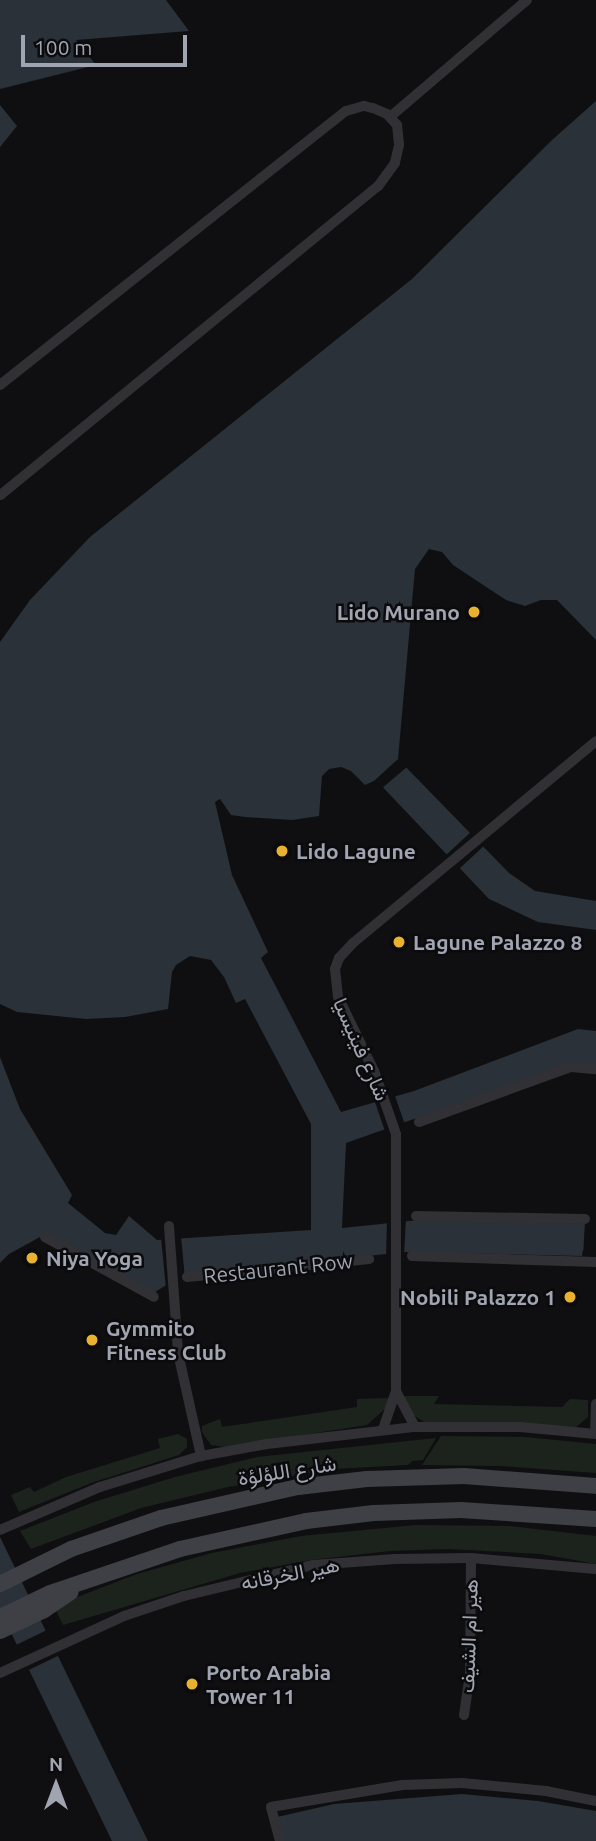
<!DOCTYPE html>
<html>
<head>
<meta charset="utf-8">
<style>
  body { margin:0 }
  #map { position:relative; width:596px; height:1841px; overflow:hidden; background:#0f0f11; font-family:Ubuntu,Vazirmatn,sans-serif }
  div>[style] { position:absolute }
  .green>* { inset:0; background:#1c231d }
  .water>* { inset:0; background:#2a3138 }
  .pier>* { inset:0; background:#0f0f11; transform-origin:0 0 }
  .street>* { height:10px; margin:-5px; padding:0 5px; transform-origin:5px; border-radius:5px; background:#313135 }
  .secondary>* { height:16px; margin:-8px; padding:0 8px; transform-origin:8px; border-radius:8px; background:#3f4045 }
  .dots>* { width:19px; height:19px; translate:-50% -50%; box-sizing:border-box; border:4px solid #0b0a0c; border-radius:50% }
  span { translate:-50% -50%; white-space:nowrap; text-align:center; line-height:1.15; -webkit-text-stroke:5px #0b0a0c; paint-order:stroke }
  .poi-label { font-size:21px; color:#a1a5b1; font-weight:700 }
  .right { translate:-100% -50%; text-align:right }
  .left { translate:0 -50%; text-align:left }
  .street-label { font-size:21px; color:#a1a5b1 }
  .north { position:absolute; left:21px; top:1750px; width:70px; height:70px; -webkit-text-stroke:5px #0b0a0c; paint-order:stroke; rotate:0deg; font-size:19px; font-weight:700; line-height:28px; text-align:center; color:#a1a5b1 }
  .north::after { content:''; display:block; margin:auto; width:24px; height:32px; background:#a1a5b1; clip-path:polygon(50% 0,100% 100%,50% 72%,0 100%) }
  .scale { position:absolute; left:21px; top:35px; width:166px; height:32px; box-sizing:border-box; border:4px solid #a1a5b1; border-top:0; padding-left:9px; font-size:21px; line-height:24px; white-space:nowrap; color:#a1a5b1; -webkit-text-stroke:5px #0b0a0c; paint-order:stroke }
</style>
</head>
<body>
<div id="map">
  <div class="green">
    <div style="clip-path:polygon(404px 1396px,439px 1396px,434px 1404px,562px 1407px,570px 1399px,588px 1400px,588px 1417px,575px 1428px,426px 1423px,413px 1415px)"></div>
    <div style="clip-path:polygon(388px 1398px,387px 1407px,367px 1425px,226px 1447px,211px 1445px,202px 1432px,202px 1426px,220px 1419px,222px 1427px,357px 1407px,357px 1399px)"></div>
    <div style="clip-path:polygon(178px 1434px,187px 1439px,187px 1447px,179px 1455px,91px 1483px,19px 1512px,11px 1495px,30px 1487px,34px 1492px,66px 1477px,160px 1448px,158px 1439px)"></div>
    <div style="clip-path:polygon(441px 1436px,525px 1437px,596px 1444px,596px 1473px,500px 1466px,422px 1465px)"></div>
    <div style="clip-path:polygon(436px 1438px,423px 1460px,412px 1461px,408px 1465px,334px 1469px,228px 1487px,141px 1508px,31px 1549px,20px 1531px,94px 1502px,175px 1477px,257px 1457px)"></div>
    <div style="clip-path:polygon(416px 1525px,510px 1526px,596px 1536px,596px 1564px,541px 1554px,448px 1549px,390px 1551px,311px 1560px,240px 1573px,63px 1625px,54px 1606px,137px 1574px,212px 1553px,301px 1536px)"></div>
  </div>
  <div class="water">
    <div style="clip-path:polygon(0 0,166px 0,189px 31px,76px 40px,96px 65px,0 89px)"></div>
    <div style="clip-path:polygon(596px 101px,596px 640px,557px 600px,541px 600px,525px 606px,506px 600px,453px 565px,442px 552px,429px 549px,415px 569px,398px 759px,509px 873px,535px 891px,596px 901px,596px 930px,538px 922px,489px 899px,376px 780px,365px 785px,351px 771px,341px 767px,329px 769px,322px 776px,319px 816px,292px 820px,245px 817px,231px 815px,220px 799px,215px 802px,232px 875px,268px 952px,261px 958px,341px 1112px,414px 1091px,578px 1029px,596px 1031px,596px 1065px,561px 1067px,346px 1143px,342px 1228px,429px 1219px,596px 1224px,596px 1250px,583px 1250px,582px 1256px,406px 1252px,182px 1275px,152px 1294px,40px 1237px,9px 1254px,0 1263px,0 1057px,20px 1109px,72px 1195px,68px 1203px,105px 1233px,116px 1235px,129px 1216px,157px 1240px,311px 1230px,311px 1124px,245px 999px,236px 1003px,224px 977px,211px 960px,190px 956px,176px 965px,172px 972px,168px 1009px,125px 1017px,86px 1019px,17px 1012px,0 1004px,0 642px,30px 600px,90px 537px,412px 279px,552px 140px)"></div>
    <div style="clip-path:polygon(0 105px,17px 126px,0 147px)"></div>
    <div style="clip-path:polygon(0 1537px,148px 1841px,112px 1841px,0 1610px)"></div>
    <div style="clip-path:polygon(462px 1794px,538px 1801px,596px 1811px,596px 1841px,283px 1841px,277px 1817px,334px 1804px)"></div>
  </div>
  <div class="pier">
    <div style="clip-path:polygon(398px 759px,407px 767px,381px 789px,374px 781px)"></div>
    <div style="left:473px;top:830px;width:19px;height:39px;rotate:47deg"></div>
    <div style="left:394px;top:1093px;width:37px;height:21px;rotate:71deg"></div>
    <div style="clip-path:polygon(406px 1218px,404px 1256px,386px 1259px,387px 1220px)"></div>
    <div style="clip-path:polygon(585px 1221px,596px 1221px,596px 1253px,586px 1253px,583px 1258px)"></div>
    <div style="clip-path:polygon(181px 1236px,185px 1279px,166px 1289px,161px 1237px)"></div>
    <div style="left:49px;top:1629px;width:28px;height:39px;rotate:64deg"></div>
  </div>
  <div class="street">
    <div style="left:390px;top:117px;width:180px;rotate:-40.5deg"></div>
    <div style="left:0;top:385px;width:441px;rotate:-38.4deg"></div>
    <div style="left:346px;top:111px;width:19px;rotate:-16deg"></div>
    <div style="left:364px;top:106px;width:9px;rotate:13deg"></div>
    <div style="left:373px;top:108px;width:15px;rotate:23deg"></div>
    <div style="left:387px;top:114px;width:15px;rotate:48deg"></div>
    <div style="left:397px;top:125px;width:20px;rotate:84deg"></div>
    <div style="left:399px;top:145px;width:18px;rotate:103deg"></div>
    <div style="left:395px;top:163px;width:29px;rotate:126deg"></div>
    <div style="left:378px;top:186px;width:488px;rotate:140.7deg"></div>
    <div style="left:419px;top:1122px;width:162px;rotate:-19.9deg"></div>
    <div style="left:571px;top:1067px;width:25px;rotate:5deg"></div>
    <div style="left:416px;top:1216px;width:169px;rotate:1deg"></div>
    <div style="left:169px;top:1226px;width:127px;rotate:85.9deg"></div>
    <div style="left:178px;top:1353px;width:106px;rotate:77.4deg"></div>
    <div style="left:45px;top:1237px;width:124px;rotate:28.8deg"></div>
    <div style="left:412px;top:1256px;width:184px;rotate:1.9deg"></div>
    <div style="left:187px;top:1277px;width:183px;rotate:-5.6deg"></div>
    <div style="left:145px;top:1334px;width:8px"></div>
    <div style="left:415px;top:1427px;width:41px;rotate:-117.8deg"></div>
    <div style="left:396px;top:1391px;width:257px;rotate:-90deg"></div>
    <div style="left:396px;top:1134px;width:67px;rotate:-109.2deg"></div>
    <div style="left:374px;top:1071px;width:82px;rotate:-115.9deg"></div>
    <div style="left:338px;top:997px;width:28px;rotate:-96deg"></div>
    <div style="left:335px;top:969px;width:12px;rotate:-70deg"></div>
    <div style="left:339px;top:958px;width:21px;rotate:-47deg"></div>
    <div style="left:353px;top:943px;width:316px;rotate:-39.7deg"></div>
    <div style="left:383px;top:1429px;width:40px;rotate:-71.1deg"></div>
    <div style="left:595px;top:1433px;width:29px;rotate:-88deg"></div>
    <div style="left:0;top:1530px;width:109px;rotate:-23.3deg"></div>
    <div style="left:100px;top:1487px;width:106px;rotate:-17.1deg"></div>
    <div style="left:201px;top:1456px;width:67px;rotate:-10.3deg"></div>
    <div style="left:267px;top:1444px;width:149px;rotate:-6.6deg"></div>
    <div style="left:415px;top:1427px;width:105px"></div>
    <div style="left:520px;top:1427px;width:76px;rotate:5.3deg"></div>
    <div style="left:0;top:1673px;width:136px;rotate:-24.7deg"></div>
    <div style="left:124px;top:1616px;width:63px;rotate:-18.4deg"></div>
    <div style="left:184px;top:1596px;width:133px;rotate:-13.5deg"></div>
    <div style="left:313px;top:1565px;width:82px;rotate:-4.2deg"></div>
    <div style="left:395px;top:1559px;width:76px;rotate:-0.8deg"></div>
    <div style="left:471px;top:1558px;width:125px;rotate:5deg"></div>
    <div style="left:464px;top:1715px;width:41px;rotate:-81.7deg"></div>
    <div style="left:470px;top:1674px;width:116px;rotate:-89.5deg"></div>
    <div style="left:280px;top:1841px;width:35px;rotate:-105deg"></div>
    <div style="left:271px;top:1807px;width:133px;rotate:-9.5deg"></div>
    <div style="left:402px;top:1785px;width:60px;rotate:-1.9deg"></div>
    <div style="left:462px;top:1783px;width:84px;rotate:5.4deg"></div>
    <div style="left:546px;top:1791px;width:51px;rotate:11.3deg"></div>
  </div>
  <div class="secondary">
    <div style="left:0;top:1584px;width:79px;rotate:-26.2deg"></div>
    <div style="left:71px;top:1549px;width:95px;rotate:-19deg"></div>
    <div style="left:161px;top:1518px;width:140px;rotate:-12.8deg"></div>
    <div style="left:298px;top:1487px;width:69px;rotate:-6.6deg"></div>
    <div style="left:367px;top:1479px;width:97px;rotate:-1.8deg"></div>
    <div style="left:464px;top:1476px;width:132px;rotate:4.3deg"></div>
    <div style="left:0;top:1617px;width:55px;rotate:-25.6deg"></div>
    <div style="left:50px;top:1593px;width:137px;rotate:-18.7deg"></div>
    <div style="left:180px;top:1549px;width:129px;rotate:-12.5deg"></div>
    <div style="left:306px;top:1521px;width:68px;rotate:-6.7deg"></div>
    <div style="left:374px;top:1513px;width:87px;rotate:-2deg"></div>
    <div style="left:461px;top:1510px;width:135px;rotate:3.8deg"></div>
    <div style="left:0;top:1631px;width:49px;rotate:-25.5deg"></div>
    <div style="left:44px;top:1610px;width:32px;rotate:-34deg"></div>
  </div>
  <div class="dots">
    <div style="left:474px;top:612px;background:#e8b230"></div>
    <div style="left:282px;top:851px;background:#e8b230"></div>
    <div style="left:399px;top:942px;background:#e8b230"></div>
    <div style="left:32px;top:1258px;background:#e8b230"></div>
    <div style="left:570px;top:1297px;background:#e8b230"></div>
    <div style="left:92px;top:1340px;background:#e8b230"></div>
    <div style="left:192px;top:1684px;background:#e8b230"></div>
  </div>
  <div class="poi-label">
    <span class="right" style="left:460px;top:612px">Lido Murano</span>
    <span class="left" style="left:296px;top:851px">Lido Lagune</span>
    <span class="left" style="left:413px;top:942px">Lagune Palazzo 8</span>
    <span class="left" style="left:46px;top:1258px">Niya Yoga</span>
    <span class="right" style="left:556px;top:1297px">Nobili Palazzo 1</span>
    <span class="left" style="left:106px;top:1340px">Gymmito<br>Fitness Club</span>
    <span class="left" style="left:206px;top:1684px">Porto Arabia<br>Tower 11</span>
  </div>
  <div class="street-label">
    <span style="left:362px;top:1049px;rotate:66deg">شارع فينيسيا</span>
    <span style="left:278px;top:1268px;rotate:-6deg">Restaurant Row</span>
    <span style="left:287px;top:1470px;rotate:-9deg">شارع اللؤلؤة</span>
    <span style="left:290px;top:1573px;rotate:-11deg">هير الخرقانه</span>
    <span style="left:468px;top:1636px;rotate:-88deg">هير ام الشيف</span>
  </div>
  <div class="north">N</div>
  <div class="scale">100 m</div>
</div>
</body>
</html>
